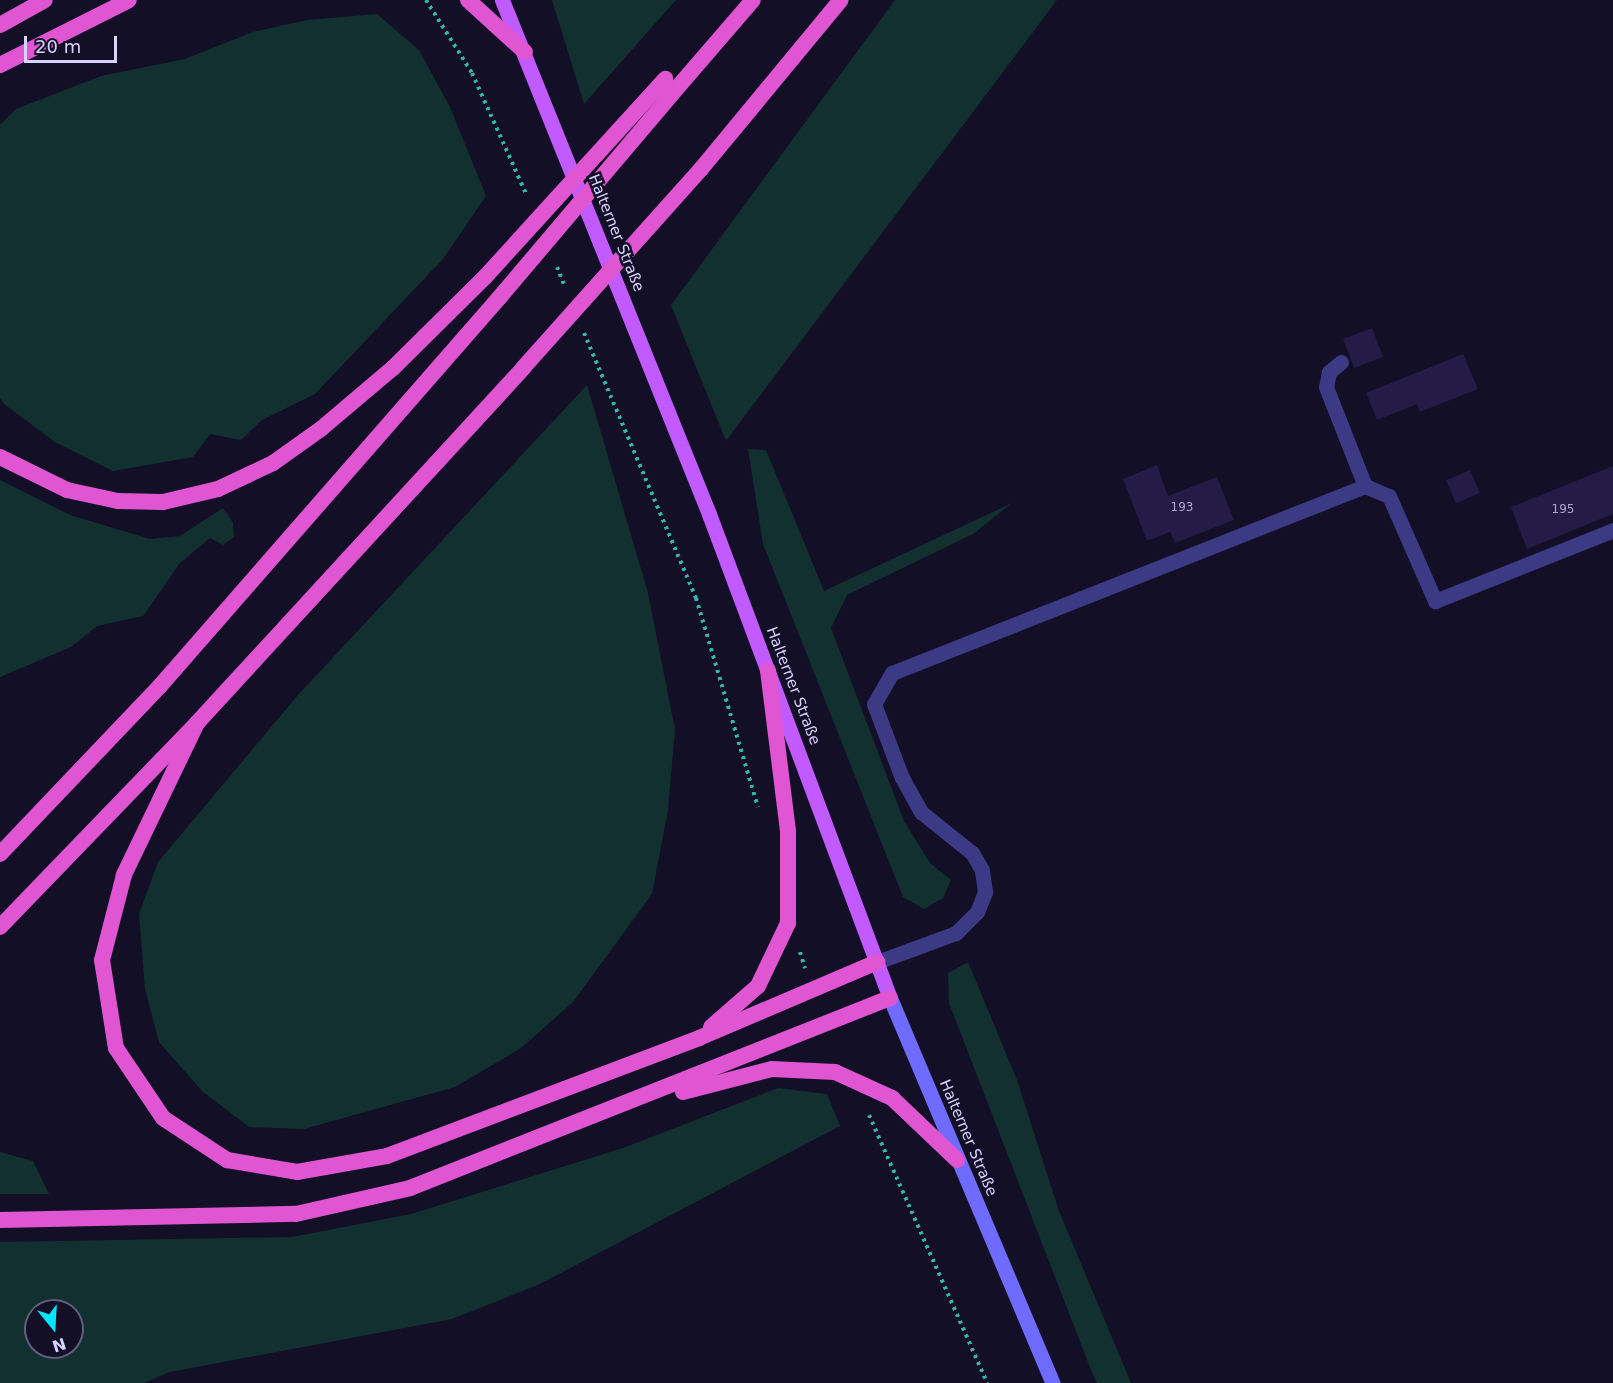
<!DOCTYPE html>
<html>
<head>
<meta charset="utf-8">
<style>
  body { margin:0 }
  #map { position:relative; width:1613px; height:1383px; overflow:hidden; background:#130f26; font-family:"DejaVu Sans",sans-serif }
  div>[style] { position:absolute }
  .green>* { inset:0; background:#12302f }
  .building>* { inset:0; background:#241b47; transform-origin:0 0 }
  .path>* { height:4px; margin-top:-2px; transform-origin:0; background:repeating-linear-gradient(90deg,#2fb8b0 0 3px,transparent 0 7.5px) }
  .service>* { height:15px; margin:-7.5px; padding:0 7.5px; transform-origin:7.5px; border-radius:7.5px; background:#3d3a85 }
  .secondary>* { height:15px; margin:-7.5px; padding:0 7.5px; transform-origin:7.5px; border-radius:7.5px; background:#6f6bff }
  .primary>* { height:15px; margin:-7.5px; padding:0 7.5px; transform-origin:7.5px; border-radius:7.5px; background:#c25bff }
  .trunk>* { height:16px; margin:-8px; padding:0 8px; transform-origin:8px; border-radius:8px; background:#e055d1 }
  .trunk-bridge>* { height:16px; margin:-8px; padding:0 8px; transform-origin:8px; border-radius:8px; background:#e055d1 }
  span { translate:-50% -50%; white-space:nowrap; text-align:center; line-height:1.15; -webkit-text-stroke:5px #130f26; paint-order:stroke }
  .number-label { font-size:12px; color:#aca6d1 }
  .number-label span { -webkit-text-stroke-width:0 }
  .street-label { font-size:15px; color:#d9d4ff }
  .north { position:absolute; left:24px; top:1299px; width:60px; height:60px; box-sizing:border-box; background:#130f26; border:2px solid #625e7d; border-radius:50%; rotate:162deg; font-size:16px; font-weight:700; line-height:24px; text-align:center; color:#d9d4ff }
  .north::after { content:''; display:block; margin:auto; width:21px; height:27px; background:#00e5ff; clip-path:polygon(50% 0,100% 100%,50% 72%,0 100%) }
  .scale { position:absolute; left:24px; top:36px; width:93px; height:27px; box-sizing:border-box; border:3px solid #d9d4ff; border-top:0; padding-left:8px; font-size:18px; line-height:21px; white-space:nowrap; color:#d9d4ff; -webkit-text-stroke:4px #130f26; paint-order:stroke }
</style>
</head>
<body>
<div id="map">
  <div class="green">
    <div style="clip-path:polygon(552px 0,676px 0,584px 104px)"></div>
    <div style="clip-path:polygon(895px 0,1057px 0,726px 441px,671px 305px)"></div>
    <div style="clip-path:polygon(377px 14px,419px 50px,450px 107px,486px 196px,443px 259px,315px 394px,262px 420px,241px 440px,210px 434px,193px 457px,113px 471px,55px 442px,4px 404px,0 398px,0 125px,16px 109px,101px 76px,185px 59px,253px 32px,307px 20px)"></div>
    <div style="clip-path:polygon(587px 385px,648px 593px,675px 730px,668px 810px,652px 894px,573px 1002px,521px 1048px,455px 1087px,304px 1129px,249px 1127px,202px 1091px,159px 1042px,145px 989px,139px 914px,158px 862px,298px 695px)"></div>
    <div style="clip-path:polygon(748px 449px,766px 450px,824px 591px,1012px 503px,973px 534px,847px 595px,831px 628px,904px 821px,930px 863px,951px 880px,943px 898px,924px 909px,903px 897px,763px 544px)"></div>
    <div style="clip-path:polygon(0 480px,70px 515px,150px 539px,180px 536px,223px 508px,233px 523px,234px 537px,223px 545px,210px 538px,180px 563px,143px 616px,97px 626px,71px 647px,0 677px)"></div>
    <div style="clip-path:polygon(968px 962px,1017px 1080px,1059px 1211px,1131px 1383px,1097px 1383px,1091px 1370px,949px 1003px,948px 973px)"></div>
    <div style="clip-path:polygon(evenodd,778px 1088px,827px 1094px,840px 1126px,540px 1284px,452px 1319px,170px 1372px,144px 1383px,0 1383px,0 1242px,292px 1237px,411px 1214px,623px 1148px,778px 1088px,36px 1311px,72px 1311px,72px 1347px,36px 1347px,36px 1311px)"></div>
    <div style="clip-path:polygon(0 1152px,33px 1161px,49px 1194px,0 1194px)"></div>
  </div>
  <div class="building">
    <div style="left:1372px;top:328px;width:31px;height:31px;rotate:69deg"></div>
    <div style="clip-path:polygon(1463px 354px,1478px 389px,1420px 412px,1417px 404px,1377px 420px,1366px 393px)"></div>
    <div style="clip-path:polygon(1157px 465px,1168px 496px,1217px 477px,1234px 520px,1175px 543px,1170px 532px,1147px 541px,1123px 479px)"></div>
    <div style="clip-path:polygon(1613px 466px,1613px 514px,1527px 549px,1511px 507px)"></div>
    <div style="left:1470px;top:470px;width:25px;height:26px;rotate:67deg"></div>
  </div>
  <div class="path">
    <div style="left:426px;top:0;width:86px;rotate:57.8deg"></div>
    <div style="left:472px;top:73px;width:135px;rotate:65.9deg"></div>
    <div style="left:557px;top:267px;width:22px;rotate:68deg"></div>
    <div style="left:584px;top:333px;width:288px;rotate:67.1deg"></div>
    <div style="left:696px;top:598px;width:218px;rotate:73.5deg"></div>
    <div style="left:800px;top:952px;width:17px;rotate:73deg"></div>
    <div style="left:869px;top:1115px;width:293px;rotate:66.2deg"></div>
  </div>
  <div class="service">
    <div style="left:1341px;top:362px;width:16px;rotate:140deg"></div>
    <div style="left:1329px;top:372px;width:15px;rotate:101deg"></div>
    <div style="left:1326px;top:387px;width:106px;rotate:68.5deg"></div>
    <div style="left:877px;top:962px;width:84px;rotate:-20.2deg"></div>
    <div style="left:956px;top:933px;width:30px;rotate:-45deg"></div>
    <div style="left:977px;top:912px;width:22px;rotate:-68deg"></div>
    <div style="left:985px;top:892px;width:22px;rotate:-98deg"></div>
    <div style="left:982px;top:870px;width:20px;rotate:-120deg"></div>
    <div style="left:972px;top:853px;width:65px;rotate:-141.2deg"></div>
    <div style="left:921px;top:812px;width:39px;rotate:-119deg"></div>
    <div style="left:902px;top:778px;width:79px;rotate:-110.7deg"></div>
    <div style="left:874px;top:704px;width:36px;rotate:-60deg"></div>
    <div style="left:892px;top:673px;width:509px;rotate:-21.57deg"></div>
    <div style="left:1365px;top:486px;width:26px;rotate:23deg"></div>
    <div style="left:1389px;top:496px;width:115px;rotate:66.3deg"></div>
    <div style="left:1435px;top:601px;width:192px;rotate:-21.7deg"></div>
  </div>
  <div class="secondary">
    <div style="left:890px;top:998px;width:418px;rotate:67.1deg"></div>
  </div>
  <div class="primary">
    <div style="left:502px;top:0;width:554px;rotate:68.06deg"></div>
    <div style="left:709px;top:514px;width:517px;rotate:69.5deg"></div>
  </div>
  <div class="trunk">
    <div style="left:468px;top:0;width:77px;rotate:42.4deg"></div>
    <div style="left:0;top:25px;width:51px;rotate:-29.1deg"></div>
    <div style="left:0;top:65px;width:144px;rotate:-26.7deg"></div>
    <div style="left:671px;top:95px;width:125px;rotate:-49.2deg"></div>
    <div style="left:701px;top:169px;width:219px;rotate:-50.4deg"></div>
    <div style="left:0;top:457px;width:75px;rotate:26.2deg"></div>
    <div style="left:67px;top:490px;width:52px;rotate:12.2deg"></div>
    <div style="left:118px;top:501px;width:45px;rotate:1.3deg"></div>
    <div style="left:163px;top:502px;width:57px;rotate:-13.3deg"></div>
    <div style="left:218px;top:489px;width:61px;rotate:-25.3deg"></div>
    <div style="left:273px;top:463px;width:60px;rotate:-35.5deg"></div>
    <div style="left:322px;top:428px;width:93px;rotate:-40.2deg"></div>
    <div style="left:393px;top:368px;width:129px;rotate:-44.7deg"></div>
    <div style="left:197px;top:723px;width:169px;rotate:115.7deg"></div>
    <div style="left:124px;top:875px;width:88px;rotate:104.5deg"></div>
    <div style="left:102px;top:960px;width:89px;rotate:81deg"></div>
    <div style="left:116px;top:1048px;width:84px;rotate:56.1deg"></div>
    <div style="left:163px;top:1118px;width:77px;rotate:33.3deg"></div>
    <div style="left:227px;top:1160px;width:71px;rotate:9.7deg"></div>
    <div style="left:297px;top:1172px;width:91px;rotate:-10.1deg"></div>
    <div style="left:387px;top:1156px;width:334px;rotate:-20.7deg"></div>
    <div style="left:699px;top:1038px;width:194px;rotate:-23.1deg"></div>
    <div style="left:0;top:854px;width:232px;rotate:-46.4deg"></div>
    <div style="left:160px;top:686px;width:515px;rotate:-48.86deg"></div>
    <div style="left:0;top:927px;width:284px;rotate:-46deg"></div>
    <div style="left:197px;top:723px;width:482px;rotate:-47.4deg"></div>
    <div style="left:711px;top:1027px;width:62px;rotate:-41.1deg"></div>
    <div style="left:758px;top:986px;width:70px;rotate:-64.5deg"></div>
    <div style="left:788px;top:923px;width:92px;rotate:-90deg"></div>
    <div style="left:788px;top:831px;width:162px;rotate:-97.1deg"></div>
    <div style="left:683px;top:1092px;width:92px;rotate:-14.5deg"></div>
    <div style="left:772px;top:1069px;width:63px;rotate:2.7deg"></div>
    <div style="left:835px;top:1072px;width:63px;rotate:24.5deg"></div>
    <div style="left:892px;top:1098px;width:90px;rotate:43.6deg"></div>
    <div style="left:0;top:1220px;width:296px;rotate:-1.2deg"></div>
    <div style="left:296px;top:1214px;width:117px;rotate:-12.8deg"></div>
    <div style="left:410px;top:1188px;width:516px;rotate:-21.6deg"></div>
  </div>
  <div class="trunk-bridge">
    <div style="left:485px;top:277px;width:268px;rotate:-47.7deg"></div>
    <div style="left:499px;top:298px;width:266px;rotate:-49.7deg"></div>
    <div style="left:523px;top:368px;width:267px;rotate:-48.2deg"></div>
  </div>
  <div class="number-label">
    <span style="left:1182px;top:508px">193</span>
    <span style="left:1563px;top:510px">195</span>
  </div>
  <div class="street-label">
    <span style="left:616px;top:233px;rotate:68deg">Halterner Straße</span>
    <span style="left:793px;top:686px;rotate:69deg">Halterner Straße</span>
    <span style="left:968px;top:1138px;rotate:67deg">Halterner Straße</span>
  </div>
  <div class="north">N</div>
  <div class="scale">20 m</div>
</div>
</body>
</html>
